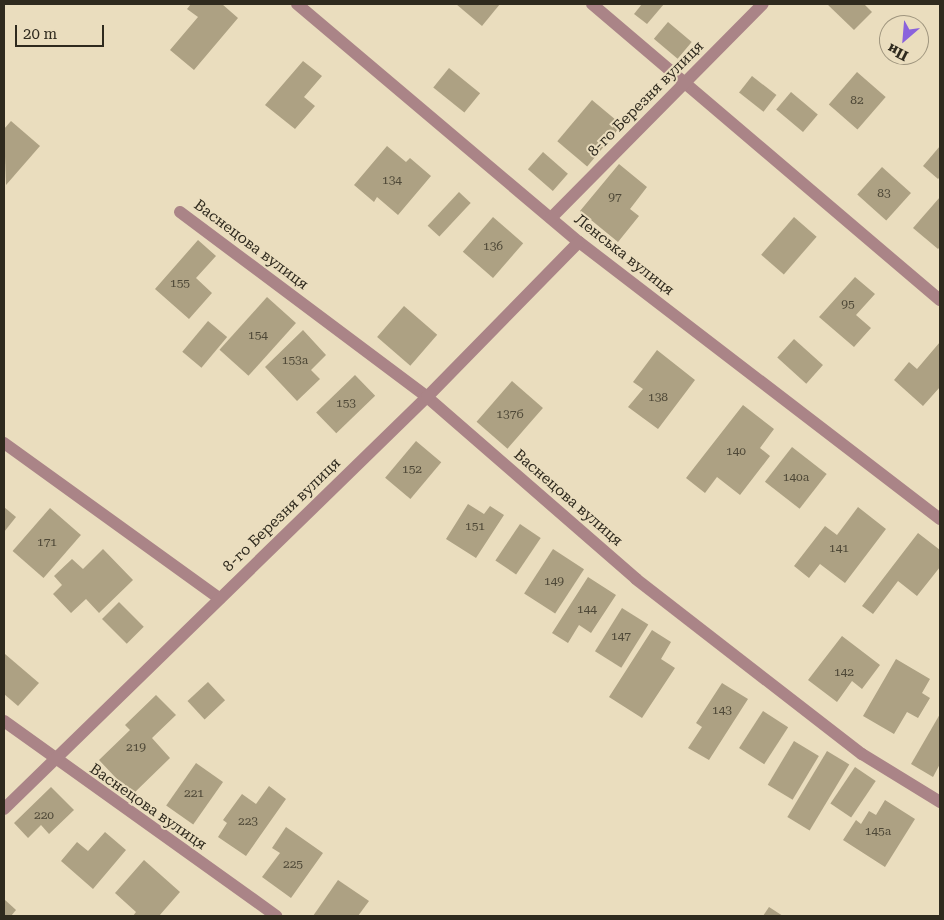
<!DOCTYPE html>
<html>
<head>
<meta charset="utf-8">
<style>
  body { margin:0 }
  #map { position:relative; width:944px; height:920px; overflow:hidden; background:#eaddbe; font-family:"Roboto Serif",serif }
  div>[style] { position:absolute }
  .building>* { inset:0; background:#ada183; transform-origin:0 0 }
  .minor>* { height:12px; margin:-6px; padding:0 6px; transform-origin:6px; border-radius:6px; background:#aa8487 }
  span { translate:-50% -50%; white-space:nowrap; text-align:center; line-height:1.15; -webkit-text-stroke:4px #eaddbe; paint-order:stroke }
  .number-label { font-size:12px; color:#4e4837 }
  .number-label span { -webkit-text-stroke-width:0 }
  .street-label { font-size:15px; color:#2f2a1e }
  .frame { position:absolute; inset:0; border:5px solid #2f2a1e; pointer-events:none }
  .north { position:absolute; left:879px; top:15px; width:50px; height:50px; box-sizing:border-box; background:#eaddbe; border:1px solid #9f957e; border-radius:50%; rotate:207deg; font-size:14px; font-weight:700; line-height:20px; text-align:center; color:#2f2a1e }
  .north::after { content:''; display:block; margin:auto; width:18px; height:22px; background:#8a62dc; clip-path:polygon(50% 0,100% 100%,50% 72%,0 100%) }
  .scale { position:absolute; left:15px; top:25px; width:89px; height:22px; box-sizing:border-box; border:2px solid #2f2a1e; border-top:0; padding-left:6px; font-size:15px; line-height:18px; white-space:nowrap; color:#2f2a1e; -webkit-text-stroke:4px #eaddbe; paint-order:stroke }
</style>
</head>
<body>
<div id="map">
  <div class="building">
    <div style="clip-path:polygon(191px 4px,222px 4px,238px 18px,194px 70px,170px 50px,198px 17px,187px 9px)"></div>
    <div style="clip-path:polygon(456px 4px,500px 4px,482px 26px)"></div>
    <div style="clip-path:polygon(642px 4px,664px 4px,647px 24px,634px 14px)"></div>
    <div style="clip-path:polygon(827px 4px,864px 4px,872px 12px,854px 30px)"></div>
    <div style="left:668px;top:22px;width:31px;height:22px;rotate:40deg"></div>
    <div style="clip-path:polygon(303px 61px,322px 76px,304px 97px,315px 106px,295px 129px,265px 105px)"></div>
    <div style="left:449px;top:68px;width:40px;height:25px;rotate:39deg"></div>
    <div style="left:857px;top:72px;width:38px;height:43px;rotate:41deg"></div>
    <div style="left:752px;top:76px;width:31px;height:21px;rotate:38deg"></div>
    <div style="left:791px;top:92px;width:35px;height:23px;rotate:40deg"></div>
    <div style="left:592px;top:100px;width:39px;height:54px;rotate:40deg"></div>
    <div style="clip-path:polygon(11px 121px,40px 146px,6px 185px,4px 129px)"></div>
    <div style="clip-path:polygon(387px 146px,406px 162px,410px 158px,431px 176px,398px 215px,377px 197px,374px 202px,354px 185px)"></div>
    <div style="clip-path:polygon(940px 146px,940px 177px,938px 179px,923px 166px)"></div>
    <div style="left:543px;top:152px;width:33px;height:23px;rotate:41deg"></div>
    <div style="clip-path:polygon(619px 164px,647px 187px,630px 209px,639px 216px,618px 242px,580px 211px)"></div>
    <div style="left:882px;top:167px;width:39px;height:37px;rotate:42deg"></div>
    <div style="left:459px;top:192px;width:16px;height:46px;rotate:43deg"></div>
    <div style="clip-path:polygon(940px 197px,940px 247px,938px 249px,913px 228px)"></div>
    <div style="left:493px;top:217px;width:40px;height:46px;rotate:41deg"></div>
    <div style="left:794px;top:217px;width:30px;height:50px;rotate:41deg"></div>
    <div style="clip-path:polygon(198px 240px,216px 256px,196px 278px,212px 293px,189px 319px,155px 289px)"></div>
    <div style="clip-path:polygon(855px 277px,875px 294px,856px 315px,871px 328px,854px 347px,819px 317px)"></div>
    <div style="left:267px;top:297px;width:39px;height:71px;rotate:42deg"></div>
    <div style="left:404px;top:306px;width:44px;height:41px;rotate:41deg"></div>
    <div style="left:208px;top:321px;width:25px;height:40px;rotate:40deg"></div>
    <div style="clip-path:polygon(303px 330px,326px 355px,311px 370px,320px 379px,297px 401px,265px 367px)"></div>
    <div style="left:794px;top:339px;width:39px;height:25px;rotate:42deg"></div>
    <div style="clip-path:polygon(940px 342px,940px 387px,923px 406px,894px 380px,909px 362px,917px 369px)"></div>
    <div style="clip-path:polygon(657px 350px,695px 380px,658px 429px,628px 407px,643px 389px,633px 382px)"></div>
    <div style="left:355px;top:375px;width:29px;height:54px;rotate:46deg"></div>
    <div style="left:512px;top:381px;width:41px;height:54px;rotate:41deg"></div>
    <div style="clip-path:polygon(743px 405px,774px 429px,760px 448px,770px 456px,740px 495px,717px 477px,705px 493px,686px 478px)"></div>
    <div style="left:416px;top:441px;width:33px;height:48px;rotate:40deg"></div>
    <div style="left:792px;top:447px;width:44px;height:44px;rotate:38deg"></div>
    <div style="clip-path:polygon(468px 504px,484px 514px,490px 506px,504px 515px,476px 558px,446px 539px)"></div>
    <div style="clip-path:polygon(4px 507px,16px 517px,4px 532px)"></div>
    <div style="clip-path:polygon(858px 507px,886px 529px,845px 583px,820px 564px,809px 578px,794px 566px,825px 526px,837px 535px)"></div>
    <div style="left:50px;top:508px;width:41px;height:57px;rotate:41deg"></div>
    <div style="left:520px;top:524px;width:25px;height:44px;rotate:34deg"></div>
    <div style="clip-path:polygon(918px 533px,940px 550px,940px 567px,917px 596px,898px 581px,873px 614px,862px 606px)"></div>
    <div style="clip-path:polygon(103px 549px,133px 580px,99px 613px,86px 599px,71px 613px,53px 594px,62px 585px,54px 576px,72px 559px,83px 569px)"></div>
    <div style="left:553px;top:549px;width:37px;height:53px;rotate:33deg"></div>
    <div style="clip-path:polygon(588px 577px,616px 595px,591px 633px,579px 625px,568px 643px,552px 633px)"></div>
    <div style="left:119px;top:602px;width:35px;height:24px;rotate:45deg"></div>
    <div style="left:622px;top:608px;width:31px;height:51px;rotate:32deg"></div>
    <div style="clip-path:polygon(652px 630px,671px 642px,661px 659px,675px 668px,642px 718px,609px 697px)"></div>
    <div style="clip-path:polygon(842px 636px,880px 665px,862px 689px,852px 681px,837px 702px,808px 680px)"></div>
    <div style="clip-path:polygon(5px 654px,39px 683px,18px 706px,4px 694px)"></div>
    <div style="clip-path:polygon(896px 659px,930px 679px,922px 693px,930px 698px,918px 718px,907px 712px,894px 734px,863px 716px)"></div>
    <div style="left:208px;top:682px;width:25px;height:28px;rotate:47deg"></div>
    <div style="clip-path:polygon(722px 683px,748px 699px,709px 760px,688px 748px,702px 727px,696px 723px)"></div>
    <div style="clip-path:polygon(156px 695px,176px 715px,152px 738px,170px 758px,132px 795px,99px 760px,130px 730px,125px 725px)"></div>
    <div style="left:763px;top:711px;width:30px;height:44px;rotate:33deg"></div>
    <div style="clip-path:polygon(940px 714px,940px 764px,933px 777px,911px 764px)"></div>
    <div style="left:794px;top:741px;width:29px;height:51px;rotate:31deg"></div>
    <div style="left:827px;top:751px;width:26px;height:77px;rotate:31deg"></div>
    <div style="left:196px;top:763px;width:33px;height:52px;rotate:35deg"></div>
    <div style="left:855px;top:767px;width:25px;height:44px;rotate:34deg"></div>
    <div style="clip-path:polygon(269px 786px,286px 799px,246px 856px,218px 837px,227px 823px,223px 820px,242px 794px,256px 804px)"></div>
    <div style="clip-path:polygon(51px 787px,74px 810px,49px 834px,41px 825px,28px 838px,14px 823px)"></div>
    <div style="clip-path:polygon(885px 800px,915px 819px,885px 867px,843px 840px,856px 820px,861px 824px,869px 811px,876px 815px)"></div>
    <div style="clip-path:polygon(286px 827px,323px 853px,291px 898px,262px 877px,280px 853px,272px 848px)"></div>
    <div style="clip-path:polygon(105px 832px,126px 850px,93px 889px,61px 861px,77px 842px,88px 851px)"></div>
    <div style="clip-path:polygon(144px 860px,180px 892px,159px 916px,133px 916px,136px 912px,115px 893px)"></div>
    <div style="clip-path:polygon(338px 880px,369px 901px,358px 916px,313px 916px)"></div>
    <div style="clip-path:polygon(4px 899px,16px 910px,11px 916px,4px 916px)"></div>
    <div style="clip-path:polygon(769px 907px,783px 916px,763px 916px)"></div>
  </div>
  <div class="minor">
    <div style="left:297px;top:4px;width:369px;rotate:40.2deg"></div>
    <div style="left:579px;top:242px;width:455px;rotate:37.5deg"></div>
    <div style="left:592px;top:4px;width:457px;rotate:40.4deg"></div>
    <div style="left:180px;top:212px;width:309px;rotate:36.8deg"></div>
    <div style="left:427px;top:397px;width:277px;rotate:41deg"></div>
    <div style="left:636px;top:579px;width:286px;rotate:37.8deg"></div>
    <div style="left:862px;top:754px;width:92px;rotate:31.6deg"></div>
    <div style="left:551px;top:218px;width:301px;rotate:-45.3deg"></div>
    <div style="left:4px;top:443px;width:266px;rotate:35.8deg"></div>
    <div style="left:4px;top:721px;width:335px;rotate:35.6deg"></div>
    <div style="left:4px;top:809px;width:590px;rotate:-44.25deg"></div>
    <div style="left:427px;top:397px;width:217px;rotate:-45.6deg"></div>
  </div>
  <div class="number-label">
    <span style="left:857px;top:101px">82</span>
    <span style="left:392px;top:181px">134</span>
    <span style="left:884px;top:194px">83</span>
    <span style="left:615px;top:198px">97</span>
    <span style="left:493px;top:247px">136</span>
    <span style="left:180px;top:284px">155</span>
    <span style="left:848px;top:305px">95</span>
    <span style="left:258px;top:336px">154</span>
    <span style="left:295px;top:361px">153а</span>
    <span style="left:658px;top:398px">138</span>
    <span style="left:346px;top:404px">153</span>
    <span style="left:510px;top:415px">137б</span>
    <span style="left:736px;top:452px">140</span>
    <span style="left:412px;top:470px">152</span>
    <span style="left:796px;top:478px">140а</span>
    <span style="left:475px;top:527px">151</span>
    <span style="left:47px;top:543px">171</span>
    <span style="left:839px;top:549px">141</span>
    <span style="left:554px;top:582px">149</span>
    <span style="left:587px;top:610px">144</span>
    <span style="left:621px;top:637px">147</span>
    <span style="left:844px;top:673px">142</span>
    <span style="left:722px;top:711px">143</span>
    <span style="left:136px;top:748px">219</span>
    <span style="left:194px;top:794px">221</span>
    <span style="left:44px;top:816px">220</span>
    <span style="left:248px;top:822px">223</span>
    <span style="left:878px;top:832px">145а</span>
    <span style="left:293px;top:865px">225</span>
  </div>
  <div class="street-label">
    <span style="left:646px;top:99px;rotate:-45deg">8-го Березня вулиця</span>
    <span style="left:251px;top:245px;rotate:37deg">Васнецова вулиця</span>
    <span style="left:624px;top:255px;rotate:38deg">Ленська вулиця</span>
    <span style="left:568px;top:498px;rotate:41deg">Васнецова вулиця</span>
    <span style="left:282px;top:515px;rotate:-44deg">8-го Березня вулиця</span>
    <span style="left:148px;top:807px;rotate:35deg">Васнецова вулиця</span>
  </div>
  <div class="frame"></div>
  <div class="north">Пн</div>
  <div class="scale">20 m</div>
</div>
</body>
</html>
